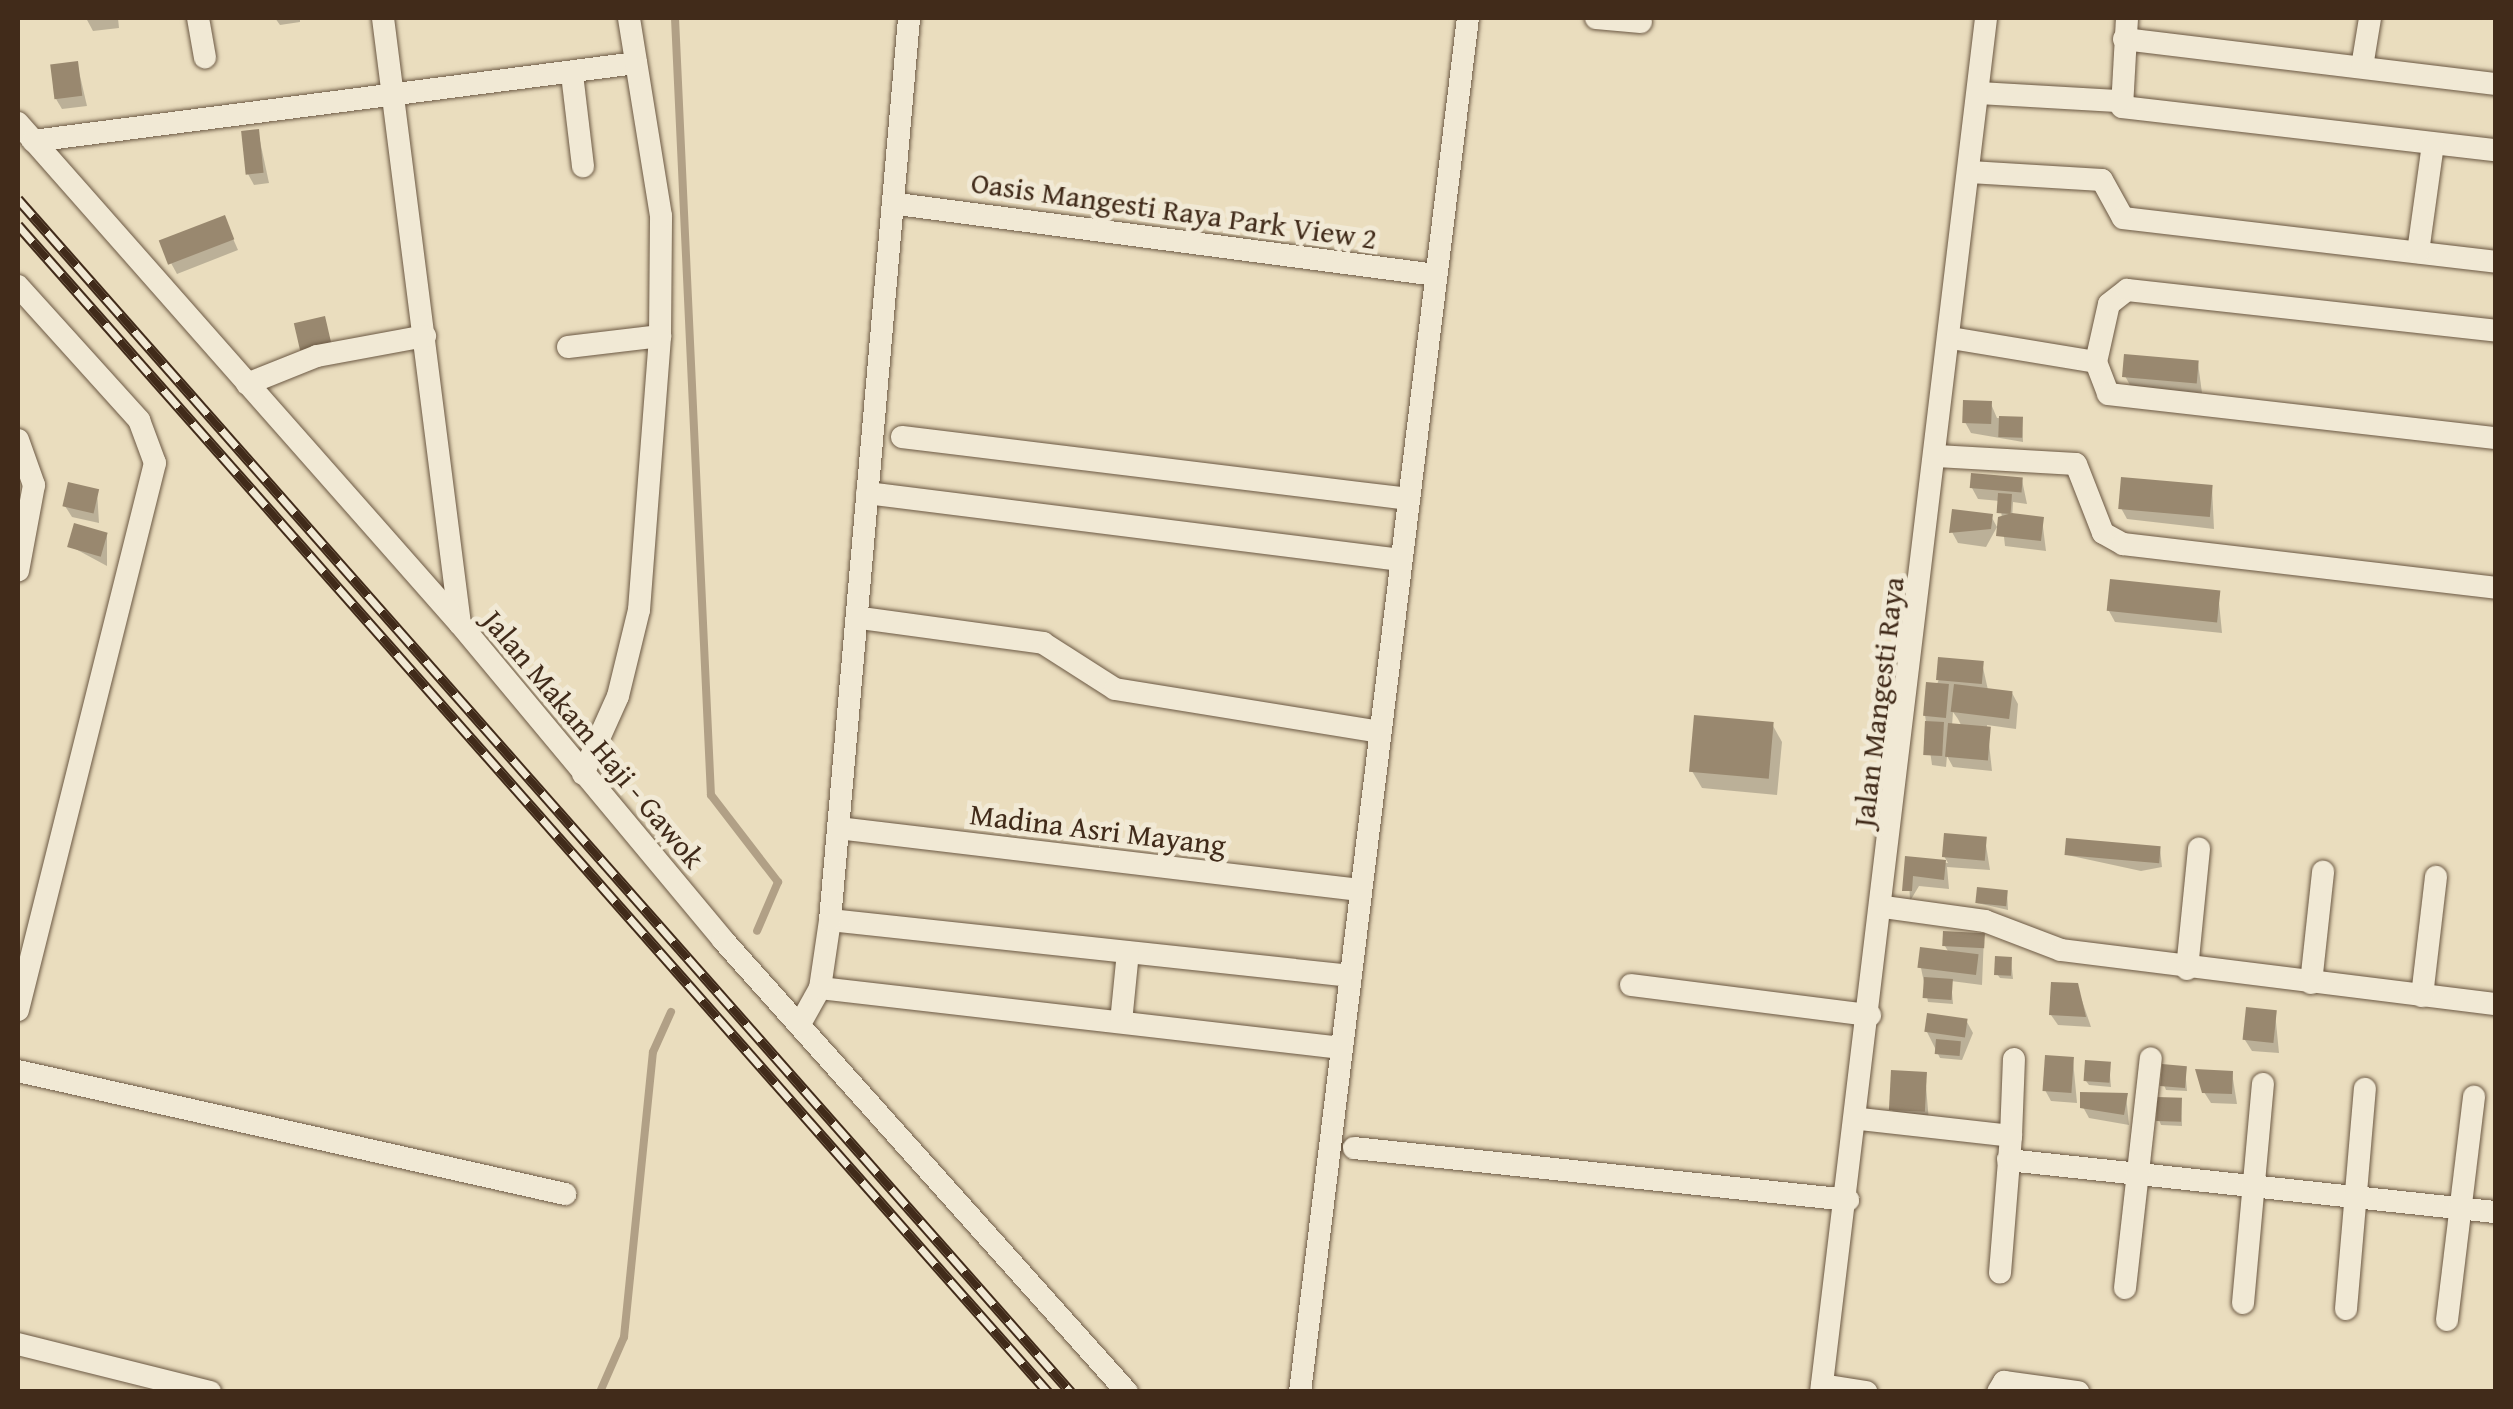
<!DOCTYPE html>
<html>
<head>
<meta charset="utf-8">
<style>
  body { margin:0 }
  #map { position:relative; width:2513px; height:1409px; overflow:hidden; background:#eaddbe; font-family:"Gentium Book Plus",serif }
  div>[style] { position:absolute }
  .shadow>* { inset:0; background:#0003 }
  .stream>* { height:8px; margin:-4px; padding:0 4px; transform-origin:4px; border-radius:4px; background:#b1a086 }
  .building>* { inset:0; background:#99886f; transform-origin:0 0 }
  .roads { filter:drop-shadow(0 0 2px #6b5843) drop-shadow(0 0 2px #6b5843) }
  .minor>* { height:22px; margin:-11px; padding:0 11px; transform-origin:11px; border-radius:11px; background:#f1e9d5 }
  .rail>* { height:11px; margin-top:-5.5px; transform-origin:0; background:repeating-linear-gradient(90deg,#f1e9d5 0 22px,#412b1a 0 44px); box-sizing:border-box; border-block:2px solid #412b1a }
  span { translate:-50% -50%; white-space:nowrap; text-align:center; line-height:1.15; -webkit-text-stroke:10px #f1e9d5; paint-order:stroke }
  .street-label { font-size:30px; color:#412b1a }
  .frame { position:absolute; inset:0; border:20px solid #412b1a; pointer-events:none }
</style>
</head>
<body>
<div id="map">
  <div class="shadow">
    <div style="clip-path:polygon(86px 18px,118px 18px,119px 28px,93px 31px)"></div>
    <div style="clip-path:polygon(275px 18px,300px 18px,300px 22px,280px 25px)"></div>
    <div style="clip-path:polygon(77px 63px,87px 106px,62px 109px,56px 99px)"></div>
    <div style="clip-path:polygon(258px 132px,269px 183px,254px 185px,248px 174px)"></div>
    <div style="clip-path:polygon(224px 218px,238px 250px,177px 274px,171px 263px)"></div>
    <div style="clip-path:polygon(2198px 363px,2202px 393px,2131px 387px,2125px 376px)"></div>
    <div style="clip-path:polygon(1991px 404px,1997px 418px,2022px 419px,2023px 442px,1971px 433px,1965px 422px)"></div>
    <div style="clip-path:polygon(2022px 480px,2027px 504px,2013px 502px,2012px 520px,2042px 519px,2046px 551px,2005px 546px,2000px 501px,1978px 499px,1972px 488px)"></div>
    <div style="clip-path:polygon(2212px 488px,2214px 529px,2127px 519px,2121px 508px)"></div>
    <div style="clip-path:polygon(97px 491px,99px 523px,72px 517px,65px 506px)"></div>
    <div style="clip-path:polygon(1991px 516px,1997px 527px,1986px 547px,1958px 543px,1952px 532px)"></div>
    <div style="clip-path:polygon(107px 535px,107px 566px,70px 546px)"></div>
    <div style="clip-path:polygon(2218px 592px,2222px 633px,2115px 622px,2109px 611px)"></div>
    <div style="clip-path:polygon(evenodd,1982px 663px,1988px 690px,2012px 693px,2018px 704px,2016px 729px,1987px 725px,1992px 771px,1953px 767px,1947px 756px,1946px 767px,1932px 765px,1925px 715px,1939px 679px,1982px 663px,1953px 712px,1958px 719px,1962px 727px,1952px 726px,1953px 712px)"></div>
    <div style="clip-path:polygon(1772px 724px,1782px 742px,1777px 795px,1702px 788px,1692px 771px)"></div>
    <div style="clip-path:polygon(1985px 839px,1990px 870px,1947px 867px,1949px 889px,1919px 886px,1910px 901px,1908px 859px,1948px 863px,1944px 856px)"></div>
    <div style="clip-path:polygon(2160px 849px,2162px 867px,2141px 871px,2067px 855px)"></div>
    <div style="clip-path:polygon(2007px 892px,2008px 910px,1977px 903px)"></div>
    <div style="clip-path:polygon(1984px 936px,1982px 985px,1951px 981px,1953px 1004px,1928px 1002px,1921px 968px,1949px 953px,1945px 946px)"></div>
    <div style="clip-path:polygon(2011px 959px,2013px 979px,2000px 978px,1997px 974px)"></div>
    <div style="clip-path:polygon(2077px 986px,2091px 1027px,2058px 1025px,2051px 1015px)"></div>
    <div style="clip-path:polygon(2275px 1012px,2279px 1053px,2252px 1051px,2245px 1040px)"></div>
    <div style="clip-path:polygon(1967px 1022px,1973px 1033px,1962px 1060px,1940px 1058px,1927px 1032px)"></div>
    <div style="clip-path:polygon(2073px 1060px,2077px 1103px,2051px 1101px,2045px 1090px)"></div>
    <div style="clip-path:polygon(2109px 1064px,2111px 1087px,2089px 1085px,2086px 1081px)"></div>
    <div style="clip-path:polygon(2185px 1069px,2187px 1091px,2166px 1090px,2164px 1085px)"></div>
    <div style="clip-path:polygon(2232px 1073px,2237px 1104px,2211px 1103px,2204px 1092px)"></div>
    <div style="clip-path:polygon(1925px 1074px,1929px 1122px,1899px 1121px,1892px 1110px)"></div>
    <div style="clip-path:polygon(2126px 1095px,2129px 1125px,2089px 1118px,2083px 1107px)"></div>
    <div style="clip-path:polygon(2181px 1100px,2182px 1126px,2161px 1125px,2159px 1120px)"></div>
  </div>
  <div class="stream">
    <div style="left:675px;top:18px;width:778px;rotate:87.35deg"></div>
    <div style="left:711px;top:795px;width:110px;rotate:52.4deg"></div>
    <div style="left:778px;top:882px;width:53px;rotate:113.2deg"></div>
    <div style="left:600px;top:1392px;width:60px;rotate:-66.4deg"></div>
    <div style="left:624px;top:1337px;width:286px;rotate:-84.2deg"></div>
    <div style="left:653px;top:1052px;width:44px;rotate:-65.8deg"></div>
  </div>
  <div class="building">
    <div style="left:78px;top:61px;width:35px;height:28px;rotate:83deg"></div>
    <div style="left:259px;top:129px;width:44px;height:18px;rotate:84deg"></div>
    <div style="left:225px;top:215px;width:26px;height:71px;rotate:69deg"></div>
    <div style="left:325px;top:316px;width:28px;height:32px;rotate:77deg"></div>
    <div style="left:2124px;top:354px;width:75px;height:23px;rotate:5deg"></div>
    <div style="left:1963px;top:400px;width:29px;height:23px;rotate:2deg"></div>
    <div style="left:1999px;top:416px;width:24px;height:21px;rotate:2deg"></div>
    <div style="left:1971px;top:473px;width:52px;height:15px;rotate:5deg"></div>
    <div style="left:2121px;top:477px;width:92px;height:32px;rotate:5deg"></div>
    <div style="left:68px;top:482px;width:32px;height:25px;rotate:13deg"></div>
    <div style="left:1998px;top:493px;width:14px;height:20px;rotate:4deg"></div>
    <div style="clip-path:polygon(1952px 509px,1993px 514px,1991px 529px,1949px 533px)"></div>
    <div style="clip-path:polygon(2012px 513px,2044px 517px,2041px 541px,1996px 536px,1998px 517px)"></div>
    <div style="left:74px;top:523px;width:35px;height:25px;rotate:16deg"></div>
    <div style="left:2110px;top:579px;width:111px;height:32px;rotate:6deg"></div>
    <div style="left:1938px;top:657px;width:46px;height:23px;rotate:5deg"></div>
    <div style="left:1926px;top:682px;width:23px;height:34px;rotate:5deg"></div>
    <div style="left:1954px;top:684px;width:59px;height:28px;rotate:7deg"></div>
    <div style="left:1694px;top:715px;width:80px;height:57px;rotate:5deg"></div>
    <div style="left:1925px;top:721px;width:19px;height:34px;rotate:3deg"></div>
    <div style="left:1948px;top:723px;width:43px;height:34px;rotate:5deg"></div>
    <div style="left:1944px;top:833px;width:43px;height:24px;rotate:5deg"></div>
    <div style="left:2066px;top:838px;width:95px;height:17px;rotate:5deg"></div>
    <div style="clip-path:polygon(1905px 856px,1946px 860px,1944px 880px,1913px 876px,1912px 891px,1902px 891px)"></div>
    <div style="left:1977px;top:887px;width:31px;height:16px;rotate:6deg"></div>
    <div style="left:1943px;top:931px;width:42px;height:15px;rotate:3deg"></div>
    <div style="left:1920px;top:947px;width:59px;height:21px;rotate:7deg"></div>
    <div style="left:1995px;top:956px;width:17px;height:19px;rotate:3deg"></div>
    <div style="left:1924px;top:977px;width:29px;height:21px;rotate:4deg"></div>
    <div style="clip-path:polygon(2051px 982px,2078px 983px,2086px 1017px,2049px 1015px)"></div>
    <div style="left:2246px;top:1007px;width:31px;height:33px;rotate:6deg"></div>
    <div style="left:1927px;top:1013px;width:41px;height:19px;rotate:8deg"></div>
    <div style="left:1936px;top:1039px;width:25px;height:15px;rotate:5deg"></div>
    <div style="left:2045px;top:1055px;width:29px;height:36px;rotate:4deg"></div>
    <div style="left:2085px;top:1060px;width:26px;height:21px;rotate:4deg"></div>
    <div style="left:2162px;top:1064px;width:25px;height:22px;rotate:5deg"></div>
    <div style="clip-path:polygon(2195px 1069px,2233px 1071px,2232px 1094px,2202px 1093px)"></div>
    <div style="left:1891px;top:1070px;width:36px;height:40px;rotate:3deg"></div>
    <div style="clip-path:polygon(2080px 1092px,2128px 1093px,2124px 1115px,2080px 1108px)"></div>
    <div style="left:2157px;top:1097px;width:25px;height:24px;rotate:2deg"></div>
  </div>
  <div class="roads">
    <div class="minor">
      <div style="left:198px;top:18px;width:40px;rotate:80deg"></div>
      <div style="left:383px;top:18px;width:611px;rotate:82.76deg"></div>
      <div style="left:1596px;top:18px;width:45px;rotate:5.1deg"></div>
      <div style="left:2127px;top:18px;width:89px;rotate:93.2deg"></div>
      <div style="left:2122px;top:107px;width:376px;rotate:6.6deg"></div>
      <div style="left:2124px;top:39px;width:375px;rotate:6.9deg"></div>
      <div style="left:2362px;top:67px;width:50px;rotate:-80.7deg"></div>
      <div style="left:572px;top:74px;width:93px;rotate:83.2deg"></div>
      <div style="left:1979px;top:93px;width:138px;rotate:3.3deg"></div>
      <div style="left:18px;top:123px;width:668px;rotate:48.58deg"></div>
      <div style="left:460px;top:624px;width:411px;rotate:50.2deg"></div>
      <div style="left:723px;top:940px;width:606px;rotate:48.21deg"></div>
      <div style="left:33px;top:141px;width:608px;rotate:-7.37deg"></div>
      <div style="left:1970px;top:172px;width:132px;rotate:3.5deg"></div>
      <div style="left:2102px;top:180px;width:43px;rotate:61.1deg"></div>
      <div style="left:2123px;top:218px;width:376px;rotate:6.7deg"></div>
      <div style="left:905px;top:205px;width:536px;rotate:7.51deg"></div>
      <div style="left:2418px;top:252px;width:109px;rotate:-82.1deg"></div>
      <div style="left:18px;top:286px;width:181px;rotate:47.9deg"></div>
      <div style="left:139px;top:420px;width:46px;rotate:69.6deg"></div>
      <div style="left:155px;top:463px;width:564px;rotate:104.06deg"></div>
      <div style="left:1951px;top:338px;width:147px;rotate:9.4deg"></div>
      <div style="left:2096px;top:362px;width:34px;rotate:69deg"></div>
      <div style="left:2108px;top:394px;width:390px;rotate:6.5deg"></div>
      <div style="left:568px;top:347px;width:93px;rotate:-6.8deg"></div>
      <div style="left:2096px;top:362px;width:59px;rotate:-77.4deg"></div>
      <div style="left:2109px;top:304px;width:23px;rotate:-38deg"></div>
      <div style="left:2127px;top:290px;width:371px;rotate:6.3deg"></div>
      <div style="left:247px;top:384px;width:75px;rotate:-21.8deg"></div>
      <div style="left:317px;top:356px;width:110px;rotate:-10.5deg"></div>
      <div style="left:902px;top:437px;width:511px;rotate:6.97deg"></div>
      <div style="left:18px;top:440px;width:48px;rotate:70.4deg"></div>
      <div style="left:34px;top:485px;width:87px;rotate:100.5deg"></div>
      <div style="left:1937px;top:456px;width:139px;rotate:3.3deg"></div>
      <div style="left:2076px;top:464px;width:74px;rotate:68.6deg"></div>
      <div style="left:2103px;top:533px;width:23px;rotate:29deg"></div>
      <div style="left:2123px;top:544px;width:376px;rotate:6.7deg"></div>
      <div style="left:867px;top:493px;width:538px;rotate:7.15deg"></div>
      <div style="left:861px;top:618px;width:184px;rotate:7.8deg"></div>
      <div style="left:1043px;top:643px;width:85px;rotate:32.6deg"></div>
      <div style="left:1115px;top:689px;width:268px;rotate:9.2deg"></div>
      <div style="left:583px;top:774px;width:85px;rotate:-65.8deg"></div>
      <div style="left:618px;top:696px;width:89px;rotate:-76.3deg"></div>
      <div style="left:639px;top:610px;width:275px;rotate:-85.6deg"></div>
      <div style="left:660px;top:336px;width:120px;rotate:-89.5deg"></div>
      <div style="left:661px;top:216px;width:201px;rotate:-99.2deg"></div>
      <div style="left:838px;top:828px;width:517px;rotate:6.78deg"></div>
      <div style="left:1884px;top:907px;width:102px;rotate:7.9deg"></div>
      <div style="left:1985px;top:921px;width:81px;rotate:20.9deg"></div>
      <div style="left:2061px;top:950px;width:438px;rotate:7.1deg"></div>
      <div style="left:830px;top:920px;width:524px;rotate:6.13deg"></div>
      <div style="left:2187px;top:969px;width:121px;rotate:-84.3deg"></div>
      <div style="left:2311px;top:983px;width:112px;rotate:-83.8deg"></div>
      <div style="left:1631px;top:985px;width:241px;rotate:7.2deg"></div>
      <div style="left:820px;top:988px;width:525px;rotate:6.56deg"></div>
      <div style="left:2422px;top:996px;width:120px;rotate:-83.3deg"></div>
      <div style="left:1121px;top:1022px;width:70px;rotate:-84.3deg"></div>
      <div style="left:800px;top:1024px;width:41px;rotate:-60.9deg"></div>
      <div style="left:820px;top:988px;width:69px;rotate:-81.6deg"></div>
      <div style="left:830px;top:920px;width:905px;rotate:-84.99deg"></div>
      <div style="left:18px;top:1071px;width:561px;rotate:12.67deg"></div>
      <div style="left:1860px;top:1119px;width:152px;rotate:6.4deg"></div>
      <div style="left:2011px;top:1136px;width:137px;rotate:94.6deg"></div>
      <div style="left:2011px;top:1136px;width:77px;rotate:-87.8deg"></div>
      <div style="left:1354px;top:1148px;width:497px;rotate:6deg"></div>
      <div style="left:2008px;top:1160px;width:491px;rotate:6.1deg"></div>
      <div style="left:2125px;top:1288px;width:231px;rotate:-83.6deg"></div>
      <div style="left:2243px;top:1303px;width:220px;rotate:-84.8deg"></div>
      <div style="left:2346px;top:1309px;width:221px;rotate:-85.1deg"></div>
      <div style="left:2447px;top:1320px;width:225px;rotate:-83.1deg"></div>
      <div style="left:18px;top:1344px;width:198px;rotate:14deg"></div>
      <div style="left:1822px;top:1385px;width:45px;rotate:9deg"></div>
      <div style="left:1300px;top:1392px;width:1384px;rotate:-83.03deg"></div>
      <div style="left:1821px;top:1392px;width:1384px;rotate:-83.15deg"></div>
      <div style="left:1998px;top:1392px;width:12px;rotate:-59deg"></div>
      <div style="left:2004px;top:1382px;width:75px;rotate:7.7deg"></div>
    </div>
  </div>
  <div class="rail">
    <div style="left:18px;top:199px;width:1591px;rotate:48.57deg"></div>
    <div style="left:18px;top:225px;width:1557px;rotate:48.57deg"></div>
  </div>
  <div class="street-label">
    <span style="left:1174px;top:210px;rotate:8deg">Oasis Mangesti Raya Park View 2</span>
    <span style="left:1878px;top:702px;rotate:-83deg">Jalan Mangesti Raya</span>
    <span style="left:594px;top:739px;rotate:50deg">Jalan Makam Haji - Gawok</span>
    <span style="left:1098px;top:829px;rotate:7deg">Madina Asri Mayang</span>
  </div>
  <div class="frame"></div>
</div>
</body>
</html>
